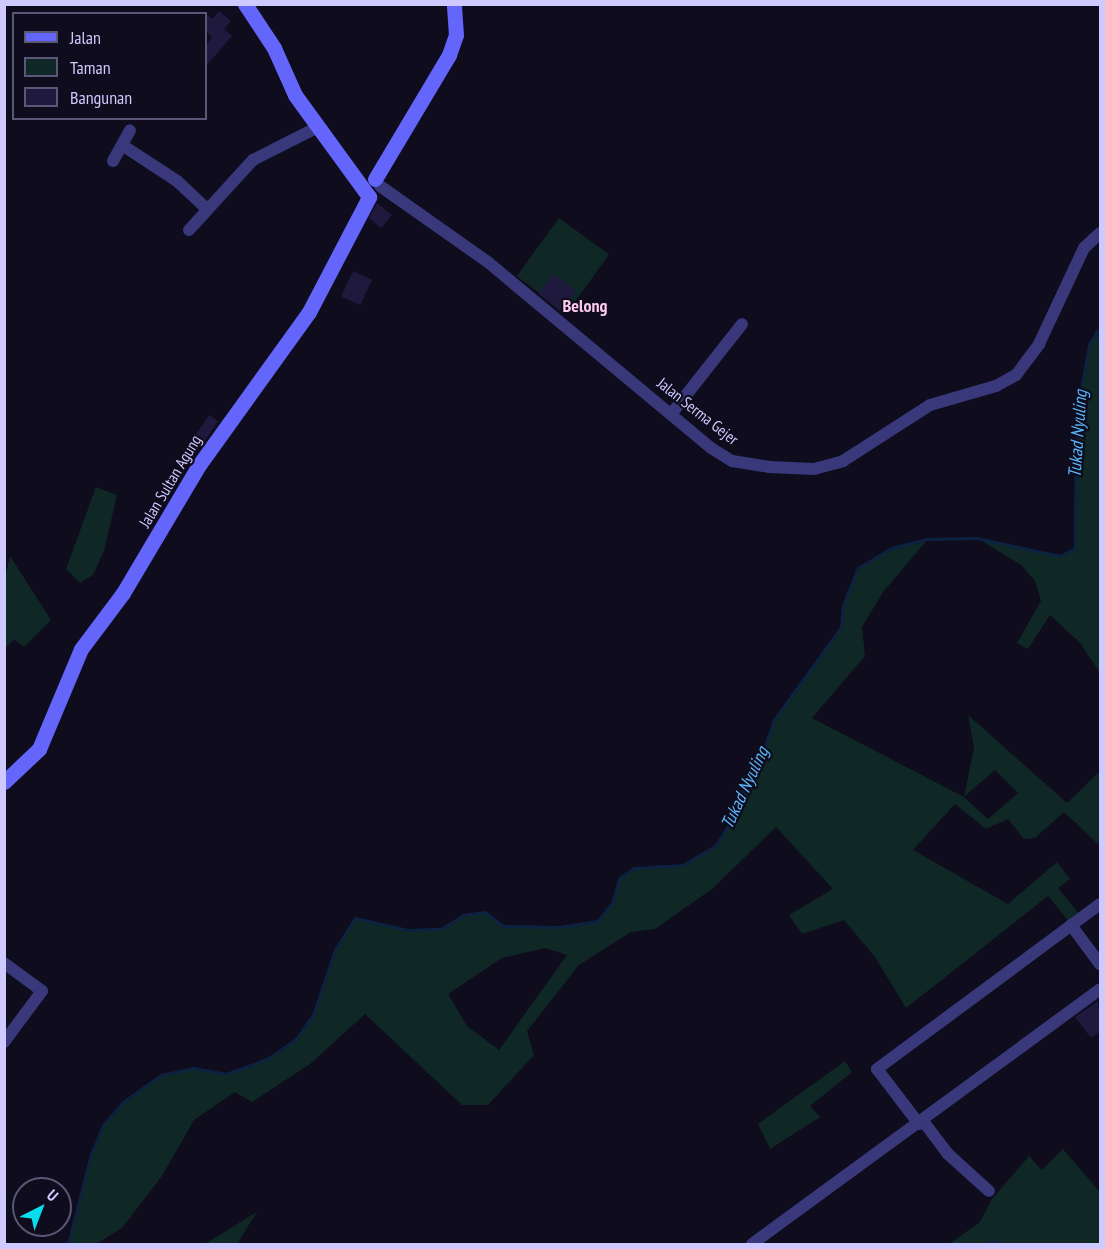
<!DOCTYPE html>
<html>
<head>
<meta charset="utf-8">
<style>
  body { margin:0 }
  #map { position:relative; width:1105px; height:1249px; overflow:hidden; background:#0e0c1d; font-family:"PT Sans Narrow",sans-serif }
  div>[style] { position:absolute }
  .green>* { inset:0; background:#0f2725; transform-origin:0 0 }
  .stream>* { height:3px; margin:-1.5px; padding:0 1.5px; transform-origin:1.5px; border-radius:1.5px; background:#0d2240 }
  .building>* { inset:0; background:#1f193d; transform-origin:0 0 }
  .street>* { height:12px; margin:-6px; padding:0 6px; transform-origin:6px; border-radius:6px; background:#38387b }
  .secondary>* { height:15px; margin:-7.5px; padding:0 7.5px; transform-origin:7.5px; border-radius:7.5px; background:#6365fb }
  span { translate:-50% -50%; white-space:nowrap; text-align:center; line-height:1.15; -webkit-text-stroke:4.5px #0e0c1d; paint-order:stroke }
  .street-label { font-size:16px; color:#cec9fe }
  .neighbourhood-label { font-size:18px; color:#fecbed; font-weight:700 }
  .water-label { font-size:18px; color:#5ab6fb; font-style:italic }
  .frame { position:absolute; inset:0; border:6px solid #cec9fe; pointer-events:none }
  .legend { position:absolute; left:12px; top:12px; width:195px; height:108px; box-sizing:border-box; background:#0e0c1d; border:2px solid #5b5877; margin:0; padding:8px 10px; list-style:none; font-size:18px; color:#cec9fe }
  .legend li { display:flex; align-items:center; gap:12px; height:30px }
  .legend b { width:30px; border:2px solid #5b5877 }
  .north { position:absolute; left:12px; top:1177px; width:60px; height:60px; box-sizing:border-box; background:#0e0c1d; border:2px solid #5b5877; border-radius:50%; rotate:42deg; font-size:16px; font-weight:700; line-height:24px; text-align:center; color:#cec9fe }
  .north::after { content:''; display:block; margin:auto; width:21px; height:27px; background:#06deed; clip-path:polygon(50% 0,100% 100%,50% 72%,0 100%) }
</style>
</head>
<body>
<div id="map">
  <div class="green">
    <div style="left:559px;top:218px;width:62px;height:72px;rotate:36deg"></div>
    <div style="clip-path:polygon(1097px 329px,1100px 345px,1100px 673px,1080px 643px,1050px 615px,1028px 649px,1017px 643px,1041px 601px,1035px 581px,1021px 565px,977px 538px,1060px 556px,1075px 548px,1076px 418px,1089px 344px)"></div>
    <div style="clip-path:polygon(96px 487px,117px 495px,104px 551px,93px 575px,80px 583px,66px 569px)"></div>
    <div style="clip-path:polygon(evenodd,928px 539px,883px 592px,862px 627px,865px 656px,812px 718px,964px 797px,974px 747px,968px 715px,1067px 803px,1100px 771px,1099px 845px,1064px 812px,1035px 838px,1024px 839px,1008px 819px,986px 829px,955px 804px,913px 850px,1008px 904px,1057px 862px,1070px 879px,1058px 888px,1080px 915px,1070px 923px,1048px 896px,906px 1008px,875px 957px,844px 920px,802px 934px,789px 915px,833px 889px,776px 827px,712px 889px,655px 929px,631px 932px,579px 965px,527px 1031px,534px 1055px,488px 1105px,462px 1105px,365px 1014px,310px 1064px,252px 1102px,235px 1092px,194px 1120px,162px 1176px,122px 1228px,96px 1244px,68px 1244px,91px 1154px,104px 1124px,123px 1102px,161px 1075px,193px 1068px,226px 1074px,269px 1058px,296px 1039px,313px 1015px,335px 950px,355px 918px,408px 930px,441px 929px,463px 915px,485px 912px,503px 926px,560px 927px,598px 921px,613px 901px,619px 878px,634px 868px,683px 865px,716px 845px,736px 811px,744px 780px,760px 760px,774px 720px,841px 627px,843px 605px,858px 568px,891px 548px,928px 539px,995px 770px,1018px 793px,988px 819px,964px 797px,995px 770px,928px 539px,545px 948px,567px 955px,499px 1050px,467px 1026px,448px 994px,502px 958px,545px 948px)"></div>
    <div style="clip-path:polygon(10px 556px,51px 620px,24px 647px,14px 639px,5px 649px,5px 577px)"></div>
    <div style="clip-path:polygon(845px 1061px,852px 1072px,810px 1106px,820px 1117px,770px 1149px,758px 1124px)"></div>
    <div style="clip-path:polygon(1063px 1149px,1100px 1192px,1100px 1244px,949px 1244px,980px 1222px,992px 1199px,1029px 1156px,1042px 1170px)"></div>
    <div style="clip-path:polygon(257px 1212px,237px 1244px,205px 1244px)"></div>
  </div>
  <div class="stream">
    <div style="left:68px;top:1244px;width:93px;rotate:-75.7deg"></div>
    <div style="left:91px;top:1154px;width:33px;rotate:-67deg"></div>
    <div style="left:104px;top:1124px;width:29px;rotate:-49deg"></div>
    <div style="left:123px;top:1102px;width:47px;rotate:-35.4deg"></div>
    <div style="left:161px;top:1075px;width:33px;rotate:-12deg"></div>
    <div style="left:193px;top:1068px;width:34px;rotate:10deg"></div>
    <div style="left:226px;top:1074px;width:46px;rotate:-20.4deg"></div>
    <div style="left:269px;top:1058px;width:33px;rotate:-35deg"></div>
    <div style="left:296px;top:1039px;width:29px;rotate:-55deg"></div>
    <div style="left:313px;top:1015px;width:69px;rotate:-71.3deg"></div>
    <div style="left:335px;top:950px;width:38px;rotate:-58deg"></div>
    <div style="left:355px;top:918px;width:54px;rotate:12.8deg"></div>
    <div style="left:408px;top:930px;width:33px;rotate:-2deg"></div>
    <div style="left:441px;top:929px;width:26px;rotate:-32deg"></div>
    <div style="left:463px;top:915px;width:22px;rotate:-8deg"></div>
    <div style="left:485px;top:912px;width:23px;rotate:38deg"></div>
    <div style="left:503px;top:926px;width:57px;rotate:1deg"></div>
    <div style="left:560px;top:927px;width:38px;rotate:-9deg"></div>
    <div style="left:598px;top:921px;width:25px;rotate:-53deg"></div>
    <div style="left:613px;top:901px;width:24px;rotate:-75deg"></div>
    <div style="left:619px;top:878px;width:18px;rotate:-34deg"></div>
    <div style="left:634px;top:868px;width:49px;rotate:-3.5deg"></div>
    <div style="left:683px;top:865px;width:39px;rotate:-31deg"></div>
    <div style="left:716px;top:845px;width:40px;rotate:-58deg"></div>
    <div style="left:737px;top:811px;width:32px;rotate:-77deg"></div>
    <div style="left:744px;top:780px;width:26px;rotate:-51deg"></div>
    <div style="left:760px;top:760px;width:42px;rotate:-70.7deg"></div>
    <div style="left:774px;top:720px;width:115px;rotate:-54.2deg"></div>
    <div style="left:841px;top:627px;width:22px;rotate:-85deg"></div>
    <div style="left:843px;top:605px;width:40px;rotate:-68deg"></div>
    <div style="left:858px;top:568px;width:39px;rotate:-31deg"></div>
    <div style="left:891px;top:548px;width:38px;rotate:-14deg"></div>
    <div style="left:928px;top:539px;width:49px;rotate:-1.2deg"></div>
    <div style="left:977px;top:538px;width:85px;rotate:12.2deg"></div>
    <div style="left:1060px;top:556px;width:17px;rotate:-28deg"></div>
    <div style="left:1075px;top:548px;width:130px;rotate:-89.6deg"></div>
    <div style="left:1076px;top:418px;width:75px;rotate:-80deg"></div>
    <div style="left:1089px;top:344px;width:19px;rotate:-54deg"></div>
    <div style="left:988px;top:1244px;width:5px;rotate:-37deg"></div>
    <div style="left:992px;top:1241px;width:10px;rotate:17deg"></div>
  </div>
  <div class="building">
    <div style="clip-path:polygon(219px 11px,231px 21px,224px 29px,232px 36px,206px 66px,206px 45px,212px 37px,206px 31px,206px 14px,212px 19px)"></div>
    <div style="clip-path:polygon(377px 203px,392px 215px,381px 228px,369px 218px)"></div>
    <div style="left:353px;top:271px;width:21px;height:28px;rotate:25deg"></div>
    <div style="left:554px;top:274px;width:28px;height:25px;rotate:39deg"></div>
    <div style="left:209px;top:415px;width:11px;height:32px;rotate:34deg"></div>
    <div style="clip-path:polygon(1098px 1001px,1101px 1031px,1091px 1038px,1075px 1017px)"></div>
  </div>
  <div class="street">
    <div style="left:122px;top:145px;width:66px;rotate:33.2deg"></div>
    <div style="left:177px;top:181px;width:40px;rotate:43deg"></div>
    <div style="left:113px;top:161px;width:35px;rotate:-61deg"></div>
    <div style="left:380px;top:186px;width:133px;rotate:35.2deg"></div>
    <div style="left:489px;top:263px;width:289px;rotate:39.8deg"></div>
    <div style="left:711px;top:448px;width:25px;rotate:32deg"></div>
    <div style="left:732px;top:461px;width:37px;rotate:9deg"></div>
    <div style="left:769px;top:467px;width:45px;rotate:2.5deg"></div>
    <div style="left:814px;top:469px;width:30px;rotate:-15deg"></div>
    <div style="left:843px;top:461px;width:103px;rotate:-32.8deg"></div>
    <div style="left:930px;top:405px;width:69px;rotate:-16.1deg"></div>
    <div style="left:996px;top:386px;width:23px;rotate:-29deg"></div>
    <div style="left:1016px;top:375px;width:39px;rotate:-53deg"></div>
    <div style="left:1039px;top:344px;width:106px;rotate:-64.9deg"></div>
    <div style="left:1084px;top:248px;width:22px;rotate:-43deg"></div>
    <div style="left:189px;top:230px;width:95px;rotate:-47.6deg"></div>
    <div style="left:253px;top:160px;width:71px;rotate:-26.9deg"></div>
    <div style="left:672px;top:413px;width:113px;rotate:-51.8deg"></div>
    <div style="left:1071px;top:925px;width:49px;rotate:53.4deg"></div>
    <div style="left:4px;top:963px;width:47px;rotate:36.4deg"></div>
    <div style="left:42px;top:991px;width:64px;rotate:126.7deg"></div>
    <div style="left:923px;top:1121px;width:41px;rotate:52.9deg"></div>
    <div style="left:948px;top:1154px;width:55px;rotate:42.1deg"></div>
    <div style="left:919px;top:1124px;width:69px;rotate:-127.4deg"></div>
    <div style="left:877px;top:1069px;width:277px;rotate:-36.5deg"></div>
    <div style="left:752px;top:1244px;width:431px;rotate:-36.2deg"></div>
  </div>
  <div class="secondary">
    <div style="left:245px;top:4px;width:53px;rotate:56.6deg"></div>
    <div style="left:274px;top:48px;width:51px;rotate:65.9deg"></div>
    <div style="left:295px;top:95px;width:126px;rotate:54deg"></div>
    <div style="left:375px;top:179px;width:144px;rotate:-59.2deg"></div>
    <div style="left:449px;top:55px;width:21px;rotate:-71deg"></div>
    <div style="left:456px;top:35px;width:31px;rotate:-94deg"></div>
    <div style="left:4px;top:782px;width:48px;rotate:-43.3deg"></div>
    <div style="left:39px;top:749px;width:108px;rotate:-67.2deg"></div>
    <div style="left:81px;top:649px;width:70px;rotate:-53.1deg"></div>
    <div style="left:123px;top:593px;width:149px;rotate:-59.3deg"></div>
    <div style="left:199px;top:465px;width:188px;rotate:-54.3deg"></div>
    <div style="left:309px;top:312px;width:130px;rotate:-62.4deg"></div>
  </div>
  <div class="street-label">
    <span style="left:698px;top:411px;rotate:38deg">Jalan Serma Gejer</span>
    <span style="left:170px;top:481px;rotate:-59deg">Jalan Sultan Agung</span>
  </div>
  <div class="neighbourhood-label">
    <span style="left:585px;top:306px">Belong</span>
  </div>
  <div class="water-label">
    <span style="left:1078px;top:434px;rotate:-86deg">Tukad Nyuling</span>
    <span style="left:745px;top:788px;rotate:-65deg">Tukad Nyuling</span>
  </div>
  <div class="frame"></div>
  <ul class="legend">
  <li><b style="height:8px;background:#6365fb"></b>Jalan</li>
  <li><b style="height:16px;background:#0f2725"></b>Taman</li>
  <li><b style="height:16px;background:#1f193d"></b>Bangunan</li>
  </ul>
  <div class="north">U</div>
</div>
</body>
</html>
